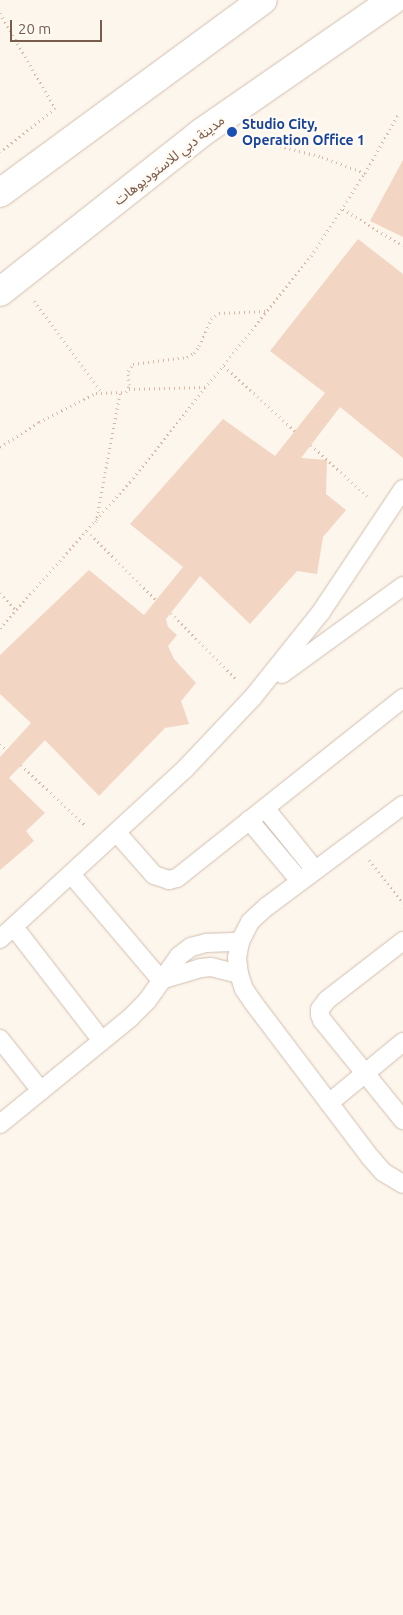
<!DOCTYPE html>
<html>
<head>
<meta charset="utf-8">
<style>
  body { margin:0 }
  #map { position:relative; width:403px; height:1615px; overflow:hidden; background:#fdf6ec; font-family:Ubuntu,"Noto Sans Arabic",sans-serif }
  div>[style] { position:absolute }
  .building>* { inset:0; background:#f3d5c3 }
  .path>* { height:3px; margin-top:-1.5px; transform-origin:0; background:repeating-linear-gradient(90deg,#d9b8a5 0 1px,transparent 0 5px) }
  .roads { filter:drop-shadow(0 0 1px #d1beb0) drop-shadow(0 0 1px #d1beb0) }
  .lane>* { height:18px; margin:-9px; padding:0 9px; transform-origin:9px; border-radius:9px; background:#fff }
  .secondary>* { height:28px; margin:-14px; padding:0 14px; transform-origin:14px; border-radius:14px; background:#fff }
  .dots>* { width:14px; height:14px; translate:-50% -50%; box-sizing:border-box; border:2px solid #fffaf3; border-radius:50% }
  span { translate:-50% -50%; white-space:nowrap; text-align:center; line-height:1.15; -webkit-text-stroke:5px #fffaf3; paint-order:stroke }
  .transit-label { font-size:14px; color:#164399; font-weight:700 }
  .left { translate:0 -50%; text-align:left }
  .street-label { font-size:14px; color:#7a5c4d }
  .scale { position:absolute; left:10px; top:20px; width:92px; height:22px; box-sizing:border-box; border:2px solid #7a5c4d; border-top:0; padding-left:6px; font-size:15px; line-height:18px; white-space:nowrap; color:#7a5c4d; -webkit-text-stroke:4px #fffaf3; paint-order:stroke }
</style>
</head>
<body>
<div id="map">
  <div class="building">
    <div style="clip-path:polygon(403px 160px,403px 237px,370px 221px)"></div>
    <div style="clip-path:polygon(358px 239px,403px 274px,403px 458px,340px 407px,301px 458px,327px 460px,326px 494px,346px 510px,323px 537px,317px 574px,297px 571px,250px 624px,200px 576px,166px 619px,168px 627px,177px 635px,168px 646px,174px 659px,196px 683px,181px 701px,189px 724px,165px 728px,99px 796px,45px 740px,9px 778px,45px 813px,26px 831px,34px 841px,0 870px,0 757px,31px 723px,0 694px,0 655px,89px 570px,144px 615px,183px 567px,130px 524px,223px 419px,275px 456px,325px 393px,270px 351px)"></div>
  </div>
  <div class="path">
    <div style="left:0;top:13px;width:110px;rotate:59.9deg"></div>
    <div style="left:55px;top:108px;width:70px;rotate:141.3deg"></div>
    <div style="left:246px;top:137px;width:79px;rotate:14.7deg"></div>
    <div style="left:322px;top:157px;width:46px;rotate:20.4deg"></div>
    <div style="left:343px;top:209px;width:70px;rotate:31.7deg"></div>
    <div style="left:34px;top:301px;width:113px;rotate:53.6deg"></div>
    <div style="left:224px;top:366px;width:96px;rotate:42.5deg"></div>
    <div style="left:129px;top:389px;width:77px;rotate:-1.5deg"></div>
    <div style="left:311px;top:445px;width:79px;rotate:42.4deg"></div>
    <div style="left:0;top:447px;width:46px;rotate:-32.7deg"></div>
    <div style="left:39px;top:422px;width:64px;rotate:-27deg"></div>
    <div style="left:96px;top:393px;width:30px;rotate:-2deg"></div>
    <div style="left:126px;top:392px;width:8px;rotate:-67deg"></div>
    <div style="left:129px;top:385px;width:14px;rotate:-94deg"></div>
    <div style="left:128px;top:371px;width:9px;rotate:-54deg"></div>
    <div style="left:133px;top:364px;width:54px;rotate:-7.4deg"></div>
    <div style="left:187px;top:357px;width:8px;rotate:-30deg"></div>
    <div style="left:194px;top:353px;width:9px;rotate:-54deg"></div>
    <div style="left:199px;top:346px;width:30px;rotate:-66deg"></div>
    <div style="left:211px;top:319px;width:10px;rotate:-37deg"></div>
    <div style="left:219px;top:313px;width:48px;rotate:-2.4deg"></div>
    <div style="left:96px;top:522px;width:131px;rotate:-79.5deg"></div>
    <div style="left:87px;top:531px;width:98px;rotate:45deg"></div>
    <div style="left:0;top:593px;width:23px;rotate:47deg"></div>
    <div style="left:171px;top:613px;width:94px;rotate:45.4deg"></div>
    <div style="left:0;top:628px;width:200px;rotate:-48.4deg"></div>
    <div style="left:133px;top:478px;width:285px;rotate:-51.3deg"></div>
    <div style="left:311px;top:256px;width:99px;rotate:-57deg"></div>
    <div style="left:365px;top:173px;width:69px;rotate:-60.5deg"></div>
    <div style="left:0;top:744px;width:8px;rotate:45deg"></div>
    <div style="left:21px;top:765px;width:89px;rotate:43.2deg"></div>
    <div style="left:369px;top:860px;width:55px;rotate:51.7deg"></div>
  </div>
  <div class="roads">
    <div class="lane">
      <div style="left:282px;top:674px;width:150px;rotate:-36deg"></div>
      <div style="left:403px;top:805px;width:171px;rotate:143.3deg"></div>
      <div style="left:266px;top:907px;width:22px;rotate:137deg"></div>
      <div style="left:250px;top:922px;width:22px;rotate:117deg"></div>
      <div style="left:240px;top:942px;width:16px;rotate:101deg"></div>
      <div style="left:237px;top:958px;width:16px;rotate:83deg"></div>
      <div style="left:239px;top:974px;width:16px;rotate:72deg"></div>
      <div style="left:244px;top:989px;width:14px;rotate:56deg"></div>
      <div style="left:252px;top:1001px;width:196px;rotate:52.9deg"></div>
      <div style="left:370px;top:1157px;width:20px;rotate:49deg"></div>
      <div style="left:383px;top:1172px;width:23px;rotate:31deg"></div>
      <div style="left:265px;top:808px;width:80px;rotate:51.1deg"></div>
      <div style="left:249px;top:820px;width:80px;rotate:50.1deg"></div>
      <div style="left:117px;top:833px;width:56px;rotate:48.6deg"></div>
      <div style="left:154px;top:875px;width:16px;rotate:18deg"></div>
      <div style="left:169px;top:880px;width:8px;rotate:-14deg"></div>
      <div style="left:177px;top:878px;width:289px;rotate:-38.5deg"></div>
      <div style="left:71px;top:874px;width:139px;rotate:49.7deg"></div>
      <div style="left:14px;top:927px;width:144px;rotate:52.3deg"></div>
      <div style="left:0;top:939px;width:251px;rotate:-42.6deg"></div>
      <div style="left:185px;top:769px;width:99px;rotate:-46.6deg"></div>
      <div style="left:253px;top:697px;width:109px;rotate:-51.3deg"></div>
      <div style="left:321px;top:612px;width:148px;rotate:-56.3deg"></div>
      <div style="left:403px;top:941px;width:96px;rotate:142.2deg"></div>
      <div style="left:327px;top:1000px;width:11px;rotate:128deg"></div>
      <div style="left:320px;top:1009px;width:6px;rotate:90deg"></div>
      <div style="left:320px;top:1015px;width:5px;rotate:68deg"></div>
      <div style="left:322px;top:1020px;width:129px;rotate:51deg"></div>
      <div style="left:161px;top:980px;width:42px;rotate:-16.7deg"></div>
      <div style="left:201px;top:968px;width:10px;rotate:-6deg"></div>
      <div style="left:211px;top:967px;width:29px;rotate:14deg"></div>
      <div style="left:0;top:1039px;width:66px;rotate:51.7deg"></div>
      <div style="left:329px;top:1103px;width:96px;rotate:-39.5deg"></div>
      <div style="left:0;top:1124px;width:169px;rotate:-39.2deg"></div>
      <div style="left:131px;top:1017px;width:23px;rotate:-45deg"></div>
      <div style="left:147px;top:1001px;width:55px;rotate:-54.6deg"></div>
      <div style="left:179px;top:956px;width:15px;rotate:-37deg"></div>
      <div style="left:191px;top:947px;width:16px;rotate:-15deg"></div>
      <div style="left:206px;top:943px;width:34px;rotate:-2deg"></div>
    </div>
    <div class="secondary">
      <div style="left:0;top:193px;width:326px;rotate:-36.3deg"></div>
      <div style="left:0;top:292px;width:256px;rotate:-38.3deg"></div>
      <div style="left:201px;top:133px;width:234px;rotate:-34.7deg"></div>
    </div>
  </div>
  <div class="dots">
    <div style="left:232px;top:132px;background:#1a4fb4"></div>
  </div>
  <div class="transit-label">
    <span class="left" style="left:242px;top:132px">Studio City,<br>Operation Office 1</span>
  </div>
  <div class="street-label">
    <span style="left:169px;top:160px;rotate:-38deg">مدينة دبي للاستوديوهات</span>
  </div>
  <div class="scale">20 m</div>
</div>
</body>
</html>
